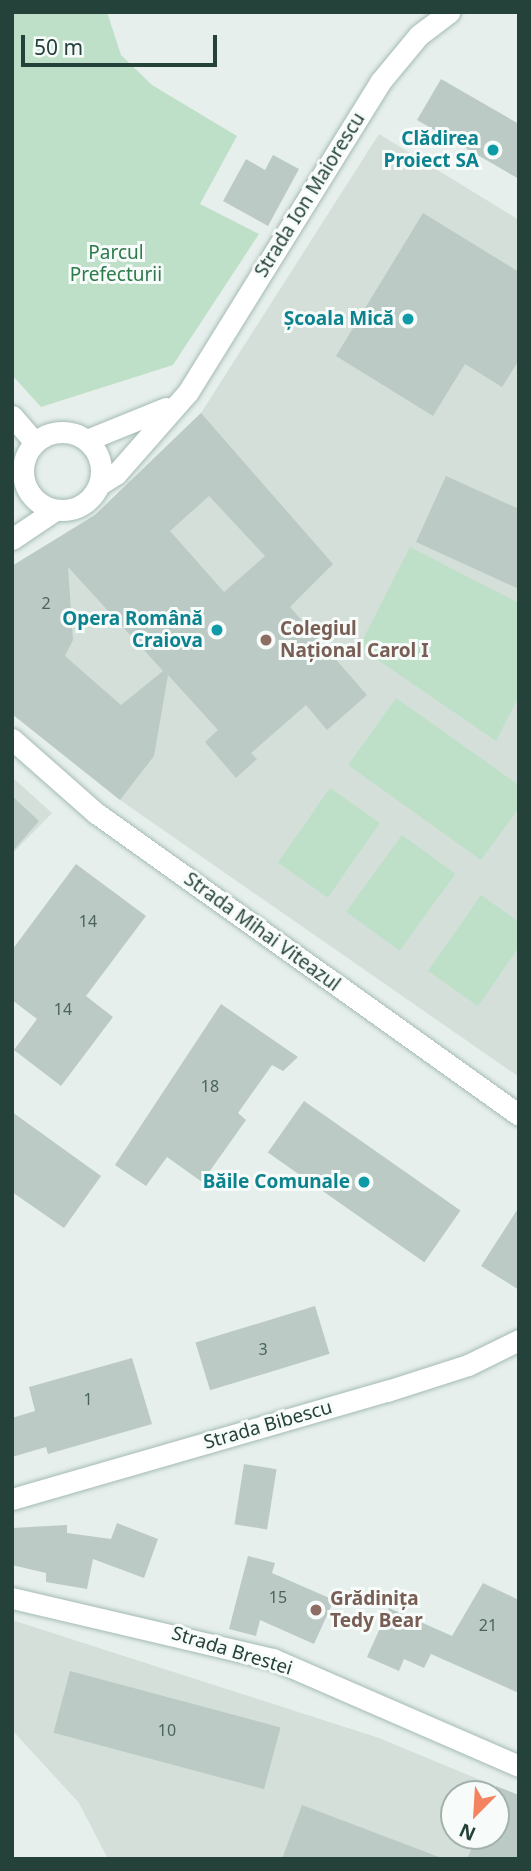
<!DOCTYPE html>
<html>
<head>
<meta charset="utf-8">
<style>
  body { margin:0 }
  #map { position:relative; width:531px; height:1871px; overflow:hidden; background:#e6efeb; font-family:"Noto Sans",sans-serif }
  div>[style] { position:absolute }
  .built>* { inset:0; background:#d4dfda }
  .green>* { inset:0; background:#bfe0c8; transform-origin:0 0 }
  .building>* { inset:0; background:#bbcac4; transform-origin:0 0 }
  .roads { filter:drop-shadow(0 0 2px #a4bbb3) drop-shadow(0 0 2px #a4bbb3) }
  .secondary>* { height:21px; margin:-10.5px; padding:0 10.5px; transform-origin:10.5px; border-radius:10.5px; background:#fff }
  .secondary>.ring { margin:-10.5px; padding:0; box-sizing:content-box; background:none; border:21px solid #fff; border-radius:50% }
  .dots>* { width:19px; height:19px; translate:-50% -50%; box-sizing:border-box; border:4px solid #f7fbf9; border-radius:50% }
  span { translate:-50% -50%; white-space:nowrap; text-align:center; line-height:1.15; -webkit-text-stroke:6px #f7fbf9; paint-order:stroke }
  .number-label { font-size:16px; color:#4a645c }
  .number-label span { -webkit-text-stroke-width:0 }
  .culture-label { font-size:19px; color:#0d838f; font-weight:700 }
  .right { translate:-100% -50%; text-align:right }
  .street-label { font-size:19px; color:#24423a }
  .park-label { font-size:19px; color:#2d7a4b }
  .education-label { font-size:19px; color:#785e54; font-weight:700 }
  .left { translate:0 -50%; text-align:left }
  .frame { position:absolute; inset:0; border:14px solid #24423a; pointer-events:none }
  .north { position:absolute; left:440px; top:1780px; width:70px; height:70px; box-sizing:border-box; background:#f7fbf9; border:2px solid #a3b1ad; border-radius:50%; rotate:204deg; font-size:19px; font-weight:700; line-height:28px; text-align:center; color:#24423a }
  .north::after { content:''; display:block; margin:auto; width:24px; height:32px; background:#f4845f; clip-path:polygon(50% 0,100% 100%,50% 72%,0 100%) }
  .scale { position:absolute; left:21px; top:35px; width:196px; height:32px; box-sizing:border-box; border:4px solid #24423a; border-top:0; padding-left:9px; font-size:21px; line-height:24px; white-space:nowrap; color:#24423a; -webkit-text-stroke:5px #f7fbf9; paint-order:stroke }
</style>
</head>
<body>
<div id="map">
  <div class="built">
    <div style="clip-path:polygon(379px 134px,519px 220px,519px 1077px,120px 800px,12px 714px,12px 566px,95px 515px,201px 413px)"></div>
    <div style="clip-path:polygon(12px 777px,52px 813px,12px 854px)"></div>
    <div style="clip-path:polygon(evenodd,12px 1620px,379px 1738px,519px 1796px,519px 1859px,108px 1859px,79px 1803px,12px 1730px,12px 1620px,454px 1794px,496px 1794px,496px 1836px,454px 1836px,454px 1794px)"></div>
  </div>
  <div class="green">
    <div style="clip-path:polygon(12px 12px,107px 12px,121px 55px,152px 85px,237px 136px,200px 204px,259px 234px,173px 365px,41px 407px,12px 375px)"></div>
    <div style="clip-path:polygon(410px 547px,519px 603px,519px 696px,496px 741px,359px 647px)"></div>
    <div style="clip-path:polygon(396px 698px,519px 785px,519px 808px,481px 860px,348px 765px)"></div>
    <div style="left:330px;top:788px;width:61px;height:91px;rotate:35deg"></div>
    <div style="left:402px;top:835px;width:66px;height:95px;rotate:36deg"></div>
    <div style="clip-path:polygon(481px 895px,519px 922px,519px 947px,478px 1006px,428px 971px)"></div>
  </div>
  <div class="building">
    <div style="clip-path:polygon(441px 79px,519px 124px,519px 179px,417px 120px)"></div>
    <div style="clip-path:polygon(273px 155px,299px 169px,268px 226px,223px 201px,246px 159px,265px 170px)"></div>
    <div style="clip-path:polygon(423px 213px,519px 272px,519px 360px,502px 387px,465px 364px,433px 416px,336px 356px)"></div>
    <div style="clip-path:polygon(evenodd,201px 413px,333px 564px,290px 607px,367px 695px,327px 730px,306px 705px,251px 753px,257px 759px,236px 778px,205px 742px,218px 730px,168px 675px,154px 756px,120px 800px,12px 714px,12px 566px,95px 515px,201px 413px,209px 496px,265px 556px,224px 592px,170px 531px,209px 496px,201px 413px,68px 567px,163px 671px,121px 705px,65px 656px,73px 640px,68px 567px)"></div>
    <div style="clip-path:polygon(446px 476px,519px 509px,519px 589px,416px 542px)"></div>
    <div style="clip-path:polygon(12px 796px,39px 821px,12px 852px)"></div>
    <div style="clip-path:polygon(76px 864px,146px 916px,86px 996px,113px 1017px,61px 1086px,14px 1050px,37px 1019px,12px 1000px,12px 950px)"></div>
    <div style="clip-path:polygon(221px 1004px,298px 1057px,283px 1071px,272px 1065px,238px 1113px,246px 1120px,202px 1182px,167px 1157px,146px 1186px,115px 1165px)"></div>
    <div style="left:304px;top:1101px;width:191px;height:63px;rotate:35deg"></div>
    <div style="clip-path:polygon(12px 1112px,101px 1176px,64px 1228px,12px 1192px)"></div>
    <div style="clip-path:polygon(519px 1207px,519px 1290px,481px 1266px)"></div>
    <div style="left:315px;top:1306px;width:50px;height:125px;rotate:73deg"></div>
    <div style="clip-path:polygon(132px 1358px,152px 1424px,48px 1454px,46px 1447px,12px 1457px,12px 1418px,35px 1411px,29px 1387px)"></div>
    <div style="left:244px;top:1464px;width:33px;height:61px;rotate:9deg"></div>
    <div style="clip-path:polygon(117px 1523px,158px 1539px,144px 1578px,93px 1559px,87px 1589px,46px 1582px,46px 1573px,12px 1565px,12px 1528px,67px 1525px,67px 1533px,111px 1539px)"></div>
    <div style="clip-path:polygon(248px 1556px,275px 1563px,272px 1573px,334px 1600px,314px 1644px,260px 1620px,256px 1636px,229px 1629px)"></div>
    <div style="clip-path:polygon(483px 1583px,519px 1600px,519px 1693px,431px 1654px,424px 1668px,404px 1659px,399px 1671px,367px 1657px,389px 1608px,452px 1636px)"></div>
    <div style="left:70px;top:1671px;width:218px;height:64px;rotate:15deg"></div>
    <div style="clip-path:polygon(496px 1786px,519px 1795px,519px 1859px,467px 1859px,477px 1836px,496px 1836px)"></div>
    <div style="clip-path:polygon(302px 1805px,439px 1857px,439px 1859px,282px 1859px)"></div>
  </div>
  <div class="roads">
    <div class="secondary">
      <div style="left:12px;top:416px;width:35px;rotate:49deg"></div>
      <div class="ring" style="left:23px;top:432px;width:57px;height:57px"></div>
      <div style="left:87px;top:440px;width:85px;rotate:-22.1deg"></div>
      <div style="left:100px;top:484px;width:19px;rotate:-32deg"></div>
      <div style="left:116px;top:474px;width:109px;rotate:-48.7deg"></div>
      <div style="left:188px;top:392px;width:365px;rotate:-58.2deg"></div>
      <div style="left:380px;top:82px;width:61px;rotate:-50.3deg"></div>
      <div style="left:419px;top:35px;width:38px;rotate:-37deg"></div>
      <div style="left:12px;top:539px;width:52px;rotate:-34deg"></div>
      <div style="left:12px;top:739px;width:112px;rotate:41.4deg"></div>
      <div style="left:96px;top:813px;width:520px;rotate:35.52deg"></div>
      <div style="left:12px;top:1499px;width:390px;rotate:-16.1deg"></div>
      <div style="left:387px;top:1391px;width:85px;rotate:-17.8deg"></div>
      <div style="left:468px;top:1365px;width:57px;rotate:-26.1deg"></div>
      <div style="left:12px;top:1598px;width:268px;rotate:13.2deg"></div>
      <div style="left:273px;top:1659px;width:268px;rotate:23.5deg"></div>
    </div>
  </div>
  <div class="dots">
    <div style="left:493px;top:150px;background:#0f9aa8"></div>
    <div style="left:408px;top:319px;background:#0f9aa8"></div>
    <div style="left:217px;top:630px;background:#0f9aa8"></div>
    <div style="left:266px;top:640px;background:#8d6e63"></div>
    <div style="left:364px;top:1182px;background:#0f9aa8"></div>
    <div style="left:316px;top:1610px;background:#8d6e63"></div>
  </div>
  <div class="number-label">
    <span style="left:46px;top:603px">2</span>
    <span style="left:88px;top:921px">14</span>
    <span style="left:63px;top:1009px">14</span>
    <span style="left:210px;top:1086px">18</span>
    <span style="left:263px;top:1349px">3</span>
    <span style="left:88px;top:1399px">1</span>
    <span style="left:278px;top:1597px">15</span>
    <span style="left:488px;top:1625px">21</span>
    <span style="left:167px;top:1730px">10</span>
  </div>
  <div class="culture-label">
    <span class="right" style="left:479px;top:150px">Clădirea<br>Proiect SA</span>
    <span class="right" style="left:394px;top:319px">Școala Mică</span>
    <span class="right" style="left:203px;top:630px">Opera Română<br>Craiova</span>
    <span class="right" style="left:350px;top:1182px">Băile Comunale</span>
  </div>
  <div class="street-label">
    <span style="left:310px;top:195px;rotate:-58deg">Strada Ion Maiorescu</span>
    <span style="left:262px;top:932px;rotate:36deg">Strada Mihai Viteazul</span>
    <span style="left:268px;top:1425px;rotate:-16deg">Strada Bibescu</span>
    <span style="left:232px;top:1651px;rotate:17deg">Strada Brestei</span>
  </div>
  <div class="park-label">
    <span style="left:116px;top:264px">Parcul<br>Prefecturii</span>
  </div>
  <div class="education-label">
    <span class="left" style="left:280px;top:640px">Colegiul<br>Național Carol I</span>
    <span class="left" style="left:330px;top:1610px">Grădinița<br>Tedy Bear</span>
  </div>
  <div class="frame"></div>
  <div class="north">N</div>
  <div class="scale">50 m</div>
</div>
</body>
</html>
